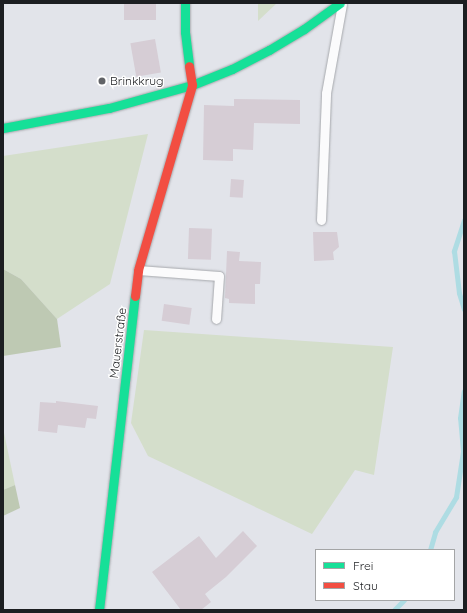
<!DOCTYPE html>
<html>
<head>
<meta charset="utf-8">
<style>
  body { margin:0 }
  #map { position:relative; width:467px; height:613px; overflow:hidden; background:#e2e4ea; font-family:Quicksand,sans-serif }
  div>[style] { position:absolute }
  .green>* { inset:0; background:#d4decb }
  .forest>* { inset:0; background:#bec9b3 }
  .stream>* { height:5px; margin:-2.5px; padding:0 2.5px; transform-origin:2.5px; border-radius:2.5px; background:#aedce3 }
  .building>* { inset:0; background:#d6cdd5; transform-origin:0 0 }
  .roads { filter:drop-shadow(0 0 1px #a6a8ac) drop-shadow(0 0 1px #a6a8ac) }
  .lane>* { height:9px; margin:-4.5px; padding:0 4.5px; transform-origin:4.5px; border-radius:4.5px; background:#fbfbfc }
  .fast>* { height:9px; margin:-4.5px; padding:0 4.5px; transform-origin:4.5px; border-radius:4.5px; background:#16e098 }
  .jam>* { height:9px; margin:-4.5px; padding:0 4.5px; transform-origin:4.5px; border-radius:4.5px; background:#f24e42 }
  .dots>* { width:11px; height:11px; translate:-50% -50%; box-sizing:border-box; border:2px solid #fff; border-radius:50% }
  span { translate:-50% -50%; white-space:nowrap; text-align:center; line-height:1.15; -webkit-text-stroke:3px #fff; paint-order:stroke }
  .poi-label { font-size:12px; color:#1c1e21 }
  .left { translate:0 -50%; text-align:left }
  .street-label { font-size:12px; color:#1c1e21 }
  .frame { position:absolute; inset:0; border:4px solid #1c1e21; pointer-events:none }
  .legend { position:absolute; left:315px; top:549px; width:140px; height:52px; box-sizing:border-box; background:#fff; border:1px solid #a4a5a6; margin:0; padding:5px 7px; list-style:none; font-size:12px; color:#1c1e21 }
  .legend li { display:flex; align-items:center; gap:8px; height:20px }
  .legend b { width:20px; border:1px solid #a4a5a6 }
</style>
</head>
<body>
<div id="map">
  <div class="green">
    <div style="clip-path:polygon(258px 3px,277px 3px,258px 21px)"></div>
    <div style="clip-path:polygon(148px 134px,110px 284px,57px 319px,21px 279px,3px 269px,3px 156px)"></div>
    <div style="clip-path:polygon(144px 330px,393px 347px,374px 475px,355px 470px,312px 534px,148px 456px,131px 423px)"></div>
    <div style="clip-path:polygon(3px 428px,15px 485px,3px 490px)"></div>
  </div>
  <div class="forest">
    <div style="clip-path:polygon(3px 269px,21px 279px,57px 319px,61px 347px,3px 356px)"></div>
    <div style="clip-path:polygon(15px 485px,20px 508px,3px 516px,3px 490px)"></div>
  </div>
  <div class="stream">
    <div style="left:464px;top:220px;width:33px;rotate:108deg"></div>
    <div style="left:454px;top:251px;width:42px;rotate:83.2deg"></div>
    <div style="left:459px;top:293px;width:17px;rotate:73deg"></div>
    <div style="left:430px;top:550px;width:19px;rotate:-74deg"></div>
    <div style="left:435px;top:532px;width:41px;rotate:-59deg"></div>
    <div style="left:456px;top:497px;width:47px;rotate:-81.3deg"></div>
    <div style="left:463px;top:451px;width:33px;rotate:-95deg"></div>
    <div style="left:460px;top:418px;width:27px;rotate:-82deg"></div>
    <div style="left:394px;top:610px;width:14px;rotate:-45deg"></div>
  </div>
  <div class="building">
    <div style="left:124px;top:3px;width:32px;height:17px"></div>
    <div style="left:155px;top:39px;width:34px;height:25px;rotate:80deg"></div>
    <div style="clip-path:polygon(234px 99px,300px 100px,300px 124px,254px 123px,253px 150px,233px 149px,233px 161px,203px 160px,204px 105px,234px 106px)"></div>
    <div style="left:231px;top:179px;width:13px;height:18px;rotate:4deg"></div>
    <div style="left:189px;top:228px;width:23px;height:31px;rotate:2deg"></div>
    <div style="clip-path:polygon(313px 232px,337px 232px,339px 247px,333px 252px,334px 260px,314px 261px)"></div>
    <div style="clip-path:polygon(227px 251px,240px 252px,239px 261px,261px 262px,260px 284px,255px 284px,255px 304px,229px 303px,229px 299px,225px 298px)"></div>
    <div style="left:164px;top:304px;width:28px;height:17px;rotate:8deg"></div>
    <div style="clip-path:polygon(56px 401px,98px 406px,96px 419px,87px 418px,85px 428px,58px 425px,57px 433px,38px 431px,40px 402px,56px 403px)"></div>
    <div style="clip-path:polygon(243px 531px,257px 546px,226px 577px,205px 594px,211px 602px,201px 610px,181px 610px,152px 572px,199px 536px,216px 558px)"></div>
  </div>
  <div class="roads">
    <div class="lane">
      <div style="left:321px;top:220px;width:127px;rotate:-87.7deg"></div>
      <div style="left:326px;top:93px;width:90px;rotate:-79.8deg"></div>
      <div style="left:138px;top:270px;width:81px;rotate:4.2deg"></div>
      <div style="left:219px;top:276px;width:43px;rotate:94deg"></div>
    </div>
    <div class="fast">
      <div style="left:185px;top:3px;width:29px;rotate:90deg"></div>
      <div style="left:185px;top:32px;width:34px;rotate:83deg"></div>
      <div style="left:3px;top:128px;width:108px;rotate:-10.7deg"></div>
      <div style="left:109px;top:108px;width:86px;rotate:-15.5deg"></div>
      <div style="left:192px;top:85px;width:43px;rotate:-21.8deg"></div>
      <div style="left:232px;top:69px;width:42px;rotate:-27.2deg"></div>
      <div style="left:269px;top:50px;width:41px;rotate:-31deg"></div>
      <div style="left:304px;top:29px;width:44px;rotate:-35.8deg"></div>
      <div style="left:99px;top:610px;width:316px;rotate:-83.5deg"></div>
    </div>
    <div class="jam">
      <div style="left:135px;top:296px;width:26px;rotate:-83deg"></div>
      <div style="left:138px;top:270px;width:193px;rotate:-73.7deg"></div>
      <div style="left:192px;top:85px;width:19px;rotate:-99deg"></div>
    </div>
  </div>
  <div class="dots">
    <div style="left:102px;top:81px;background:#616367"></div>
  </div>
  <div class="poi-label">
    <span class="left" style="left:110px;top:81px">Brinkkrug</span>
  </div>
  <div class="street-label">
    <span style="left:118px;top:343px;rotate:-83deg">Mauerstraße</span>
  </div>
  <div class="frame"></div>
  <ul class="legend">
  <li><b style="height:5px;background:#16e098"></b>Frei</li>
  <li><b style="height:5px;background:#f24e42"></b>Stau</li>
  </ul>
</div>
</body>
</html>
